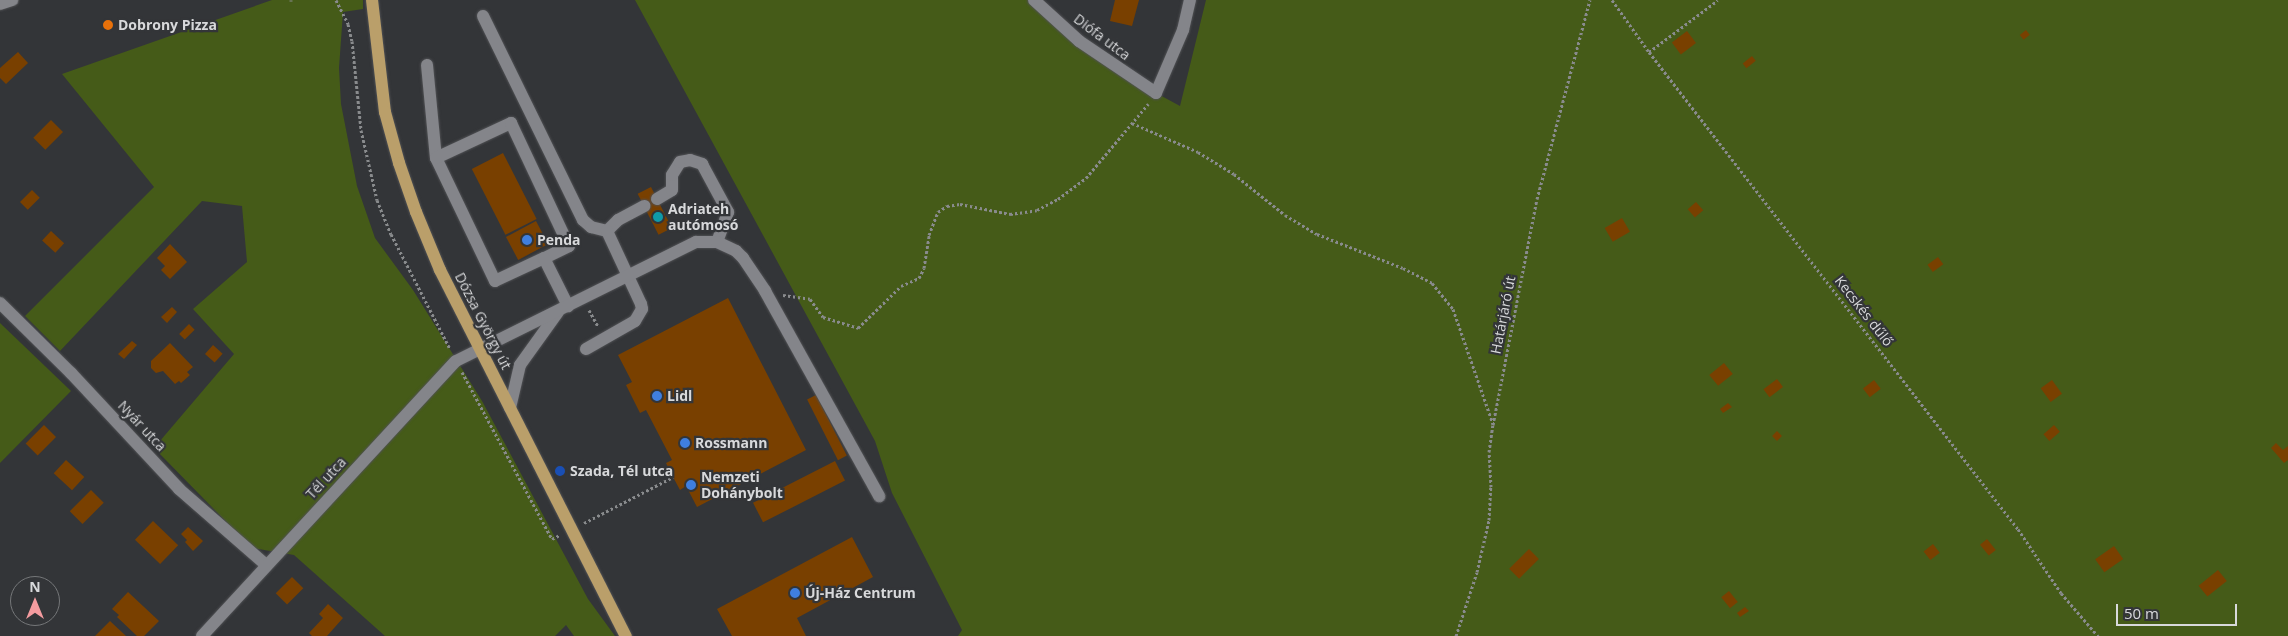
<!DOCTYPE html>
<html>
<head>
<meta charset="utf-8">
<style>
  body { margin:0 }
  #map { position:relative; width:2288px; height:636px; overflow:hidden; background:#333538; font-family:"Open Sans",sans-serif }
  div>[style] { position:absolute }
  .green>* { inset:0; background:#455b18 }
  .building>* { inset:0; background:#794000; transform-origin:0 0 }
  .path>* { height:3px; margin-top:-1.5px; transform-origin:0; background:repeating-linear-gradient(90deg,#898b8d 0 2.5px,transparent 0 5px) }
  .roads { filter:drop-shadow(0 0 1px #505154) drop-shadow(0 0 1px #505154) }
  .minor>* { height:12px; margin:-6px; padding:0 6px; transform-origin:6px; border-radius:6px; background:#84858a }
  .major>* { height:12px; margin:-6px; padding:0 6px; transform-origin:6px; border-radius:6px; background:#ba9f6a }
  .dots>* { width:14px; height:14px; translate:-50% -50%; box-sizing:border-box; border:2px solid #333538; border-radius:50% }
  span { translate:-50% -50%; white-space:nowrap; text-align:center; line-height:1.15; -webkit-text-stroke:4.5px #333538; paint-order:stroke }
  .poi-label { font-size:14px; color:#d8d9db; font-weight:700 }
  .left { translate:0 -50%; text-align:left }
  .street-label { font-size:14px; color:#d8d9db }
  .north { position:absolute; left:10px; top:576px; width:50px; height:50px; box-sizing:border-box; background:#333538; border:1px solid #757779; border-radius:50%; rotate:0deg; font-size:14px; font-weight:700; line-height:20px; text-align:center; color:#d8d9db }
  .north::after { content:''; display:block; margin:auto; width:18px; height:22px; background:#f49b9f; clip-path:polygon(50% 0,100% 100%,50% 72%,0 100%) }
  .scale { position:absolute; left:2116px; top:604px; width:121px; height:22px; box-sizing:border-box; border:2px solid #d8d9db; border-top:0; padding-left:6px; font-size:15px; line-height:18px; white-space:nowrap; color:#d8d9db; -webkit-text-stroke:4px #333538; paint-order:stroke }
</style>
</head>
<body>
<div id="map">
  <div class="green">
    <div style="clip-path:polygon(272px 0,363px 0,363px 9px,343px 12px,339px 68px,341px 104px,357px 186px,375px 238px,413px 290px,482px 401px,588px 599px,615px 636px,574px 636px,566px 625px,555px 636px,385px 636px,294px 555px,252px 548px,154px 448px,234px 354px,193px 309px,247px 262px,242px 206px,202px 201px,60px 351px,25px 316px,154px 187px,62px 74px)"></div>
    <div style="clip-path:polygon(635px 0,1029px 0,1156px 93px,1180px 106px,1206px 0,2288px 0,2288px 636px,958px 636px,962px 630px,892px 493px,875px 441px)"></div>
    <div style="clip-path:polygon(0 323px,71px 391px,0 463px)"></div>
  </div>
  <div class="building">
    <div style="clip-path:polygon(1115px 0,1139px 0,1132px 26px,1110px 21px)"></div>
    <div style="left:2026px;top:30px;width:6px;height:8px;rotate:51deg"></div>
    <div style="left:1687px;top:31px;width:15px;height:19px;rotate:53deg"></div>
    <div style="clip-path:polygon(18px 52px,28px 63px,6px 84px,0 78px,0 68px)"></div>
    <div style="left:1752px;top:56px;width:6px;height:12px;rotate:51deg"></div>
    <div style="left:51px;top:120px;width:17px;height:25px;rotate:45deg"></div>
    <div style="left:503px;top:153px;width:74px;height:35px;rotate:63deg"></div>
    <div style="left:651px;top:187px;width:46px;height:15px;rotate:63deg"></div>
    <div style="left:32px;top:190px;width:11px;height:17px;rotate:45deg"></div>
    <div style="left:1696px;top:202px;width:11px;height:11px;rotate:49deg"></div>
    <div style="left:1622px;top:218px;width:16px;height:20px;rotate:60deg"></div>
    <div style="left:536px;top:221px;width:26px;height:34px;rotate:62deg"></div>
    <div style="left:51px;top:231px;width:18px;height:13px;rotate:43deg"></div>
    <div style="clip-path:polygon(170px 244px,187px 262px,170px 279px,161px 270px,165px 266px,157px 258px)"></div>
    <div style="left:1938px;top:257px;width:9px;height:13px;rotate:54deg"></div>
    <div style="clip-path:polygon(728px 298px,806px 450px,697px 507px,686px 486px,680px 490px,673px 477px,666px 463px,672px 460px,646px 410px,640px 413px,626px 385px,632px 382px,618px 355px)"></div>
    <div style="clip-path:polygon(172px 307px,177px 312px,167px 323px,161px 317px)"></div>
    <div style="left:189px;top:324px;width:8px;height:14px;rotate:45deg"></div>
    <div style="clip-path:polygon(132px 341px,137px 345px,124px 359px,118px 354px)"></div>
    <div style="clip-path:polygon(170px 343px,193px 367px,187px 372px,190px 375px,181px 383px,179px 381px,175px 384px,163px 371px,156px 373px,151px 368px,151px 361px)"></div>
    <div style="left:213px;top:345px;width:13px;height:12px;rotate:42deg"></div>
    <div style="left:1724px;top:363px;width:14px;height:19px;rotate:51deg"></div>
    <div style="left:1777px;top:379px;width:10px;height:17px;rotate:53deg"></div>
    <div style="left:1874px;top:380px;width:11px;height:14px;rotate:52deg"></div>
    <div style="left:2052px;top:380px;width:17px;height:14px;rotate:54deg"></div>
    <div style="left:816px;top:395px;width:68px;height:10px;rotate:63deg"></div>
    <div style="clip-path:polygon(1728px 403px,1732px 407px,1723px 413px,1720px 409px)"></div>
    <div style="left:44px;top:425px;width:17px;height:26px;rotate:45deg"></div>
    <div style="left:2054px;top:425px;width:9px;height:14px;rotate:49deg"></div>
    <div style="left:1777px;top:431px;width:7px;height:7px;rotate:45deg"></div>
    <div style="clip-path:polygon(2276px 443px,2283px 450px,2288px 446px,2288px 460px,2284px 463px,2271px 448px)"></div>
    <div style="left:66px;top:460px;width:25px;height:18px;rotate:43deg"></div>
    <div style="left:835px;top:461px;width:22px;height:92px;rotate:63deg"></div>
    <div style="left:91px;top:490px;width:18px;height:30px;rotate:45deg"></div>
    <div style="left:153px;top:521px;width:35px;height:26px;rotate:44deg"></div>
    <div style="clip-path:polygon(188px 527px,203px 541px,193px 551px,185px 542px,187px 540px,181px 534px)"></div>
    <div style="clip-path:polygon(852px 537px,873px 577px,797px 618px,806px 636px,732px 636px,717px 609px)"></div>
    <div style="left:1987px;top:539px;width:14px;height:9px;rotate:51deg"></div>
    <div style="left:1933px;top:544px;width:11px;height:12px;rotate:52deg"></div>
    <div style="left:2114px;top:546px;width:16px;height:23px;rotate:55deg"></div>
    <div style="left:1529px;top:549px;width:14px;height:28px;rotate:45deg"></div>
    <div style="left:2218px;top:570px;width:14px;height:25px;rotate:51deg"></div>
    <div style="left:292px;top:577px;width:16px;height:23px;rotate:45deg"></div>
    <div style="left:1729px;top:591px;width:14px;height:10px;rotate:51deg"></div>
    <div style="clip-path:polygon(128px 592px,159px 621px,144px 636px,137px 636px,117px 617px,119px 615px,112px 609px)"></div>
    <div style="clip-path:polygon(328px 604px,343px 618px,327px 636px,312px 636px,309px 633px,323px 618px,319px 614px)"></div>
    <div style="clip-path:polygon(1745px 607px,1749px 611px,1740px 617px,1737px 613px)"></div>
    <div style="clip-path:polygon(110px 621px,126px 636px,95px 636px)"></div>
  </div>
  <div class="path">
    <div style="left:291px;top:0;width:1px;rotate:90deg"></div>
    <div style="left:336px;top:0;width:27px;rotate:63deg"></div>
    <div style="left:348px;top:24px;width:17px;rotate:77deg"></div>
    <div style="left:352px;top:41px;width:89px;rotate:84.2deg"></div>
    <div style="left:361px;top:130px;width:72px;rotate:77.1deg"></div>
    <div style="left:377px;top:200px;width:37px;rotate:68deg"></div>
    <div style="left:391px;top:234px;width:129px;rotate:62.8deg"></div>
    <div style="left:1612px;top:0;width:64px;rotate:54.6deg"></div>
    <div style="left:1649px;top:52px;width:603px;rotate:52.28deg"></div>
    <div style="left:2018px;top:529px;width:77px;rotate:56.1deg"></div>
    <div style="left:2061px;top:593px;width:57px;rotate:49.3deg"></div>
    <div style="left:1649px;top:52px;width:86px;rotate:-37deg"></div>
    <div style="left:1132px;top:123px;width:72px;rotate:23.7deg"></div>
    <div style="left:1198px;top:152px;width:42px;rotate:31.4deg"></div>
    <div style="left:1234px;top:174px;width:65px;rotate:38.8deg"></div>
    <div style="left:1285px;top:215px;width:37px;rotate:31deg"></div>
    <div style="left:1317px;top:234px;width:92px;rotate:21.6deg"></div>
    <div style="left:1403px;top:268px;width:33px;rotate:27deg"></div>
    <div style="left:1432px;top:283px;width:33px;rotate:51deg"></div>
    <div style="left:1453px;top:309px;width:122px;rotate:70.8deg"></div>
    <div style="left:783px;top:295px;width:27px;rotate:8deg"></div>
    <div style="left:810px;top:299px;width:22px;rotate:54deg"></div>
    <div style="left:823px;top:317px;width:37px;rotate:17deg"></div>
    <div style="left:858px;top:328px;width:60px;rotate:-44.3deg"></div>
    <div style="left:901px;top:286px;width:20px;rotate:-24deg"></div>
    <div style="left:919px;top:278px;width:11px;rotate:-63deg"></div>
    <div style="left:924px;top:268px;width:33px;rotate:-81deg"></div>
    <div style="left:929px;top:235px;width:25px;rotate:-69deg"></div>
    <div style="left:938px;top:212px;width:11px;rotate:-34deg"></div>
    <div style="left:947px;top:206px;width:13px;rotate:-9deg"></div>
    <div style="left:960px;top:204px;width:51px;rotate:11.3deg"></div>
    <div style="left:1010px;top:214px;width:27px;rotate:-8deg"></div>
    <div style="left:1037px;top:210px;width:24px;rotate:-28deg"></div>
    <div style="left:1058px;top:199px;width:35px;rotate:-37deg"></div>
    <div style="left:1086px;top:178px;width:97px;rotate:-50deg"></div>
    <div style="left:589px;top:310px;width:18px;rotate:61deg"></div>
    <div style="left:462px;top:372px;width:190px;rotate:61.7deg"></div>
    <div style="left:552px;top:539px;width:9px;rotate:-27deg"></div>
    <div style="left:584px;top:523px;width:100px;rotate:-27.3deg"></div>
    <div style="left:1456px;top:636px;width:67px;rotate:-71.8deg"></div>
    <div style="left:1477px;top:572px;width:53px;rotate:-77deg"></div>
    <div style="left:1489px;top:520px;width:33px;rotate:-87deg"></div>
    <div style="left:1491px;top:487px;width:35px;rotate:-93deg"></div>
    <div style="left:1489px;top:452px;width:27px;rotate:-82deg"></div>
    <div style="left:1493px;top:425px;width:230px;rotate:-79deg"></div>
    <div style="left:1537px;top:199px;width:206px;rotate:-75.1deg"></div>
  </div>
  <div class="roads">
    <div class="minor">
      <div style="left:1034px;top:0;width:61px;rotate:42.3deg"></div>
      <div style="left:1079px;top:41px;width:93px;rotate:34deg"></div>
      <div style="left:1156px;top:93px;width:69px;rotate:-66.8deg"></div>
      <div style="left:1183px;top:30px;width:31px;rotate:-77deg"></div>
      <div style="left:0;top:4px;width:13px;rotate:-18deg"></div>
      <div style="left:483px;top:16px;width:227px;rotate:63.9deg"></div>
      <div style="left:583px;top:220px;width:11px;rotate:41deg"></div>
      <div style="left:591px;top:227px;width:16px;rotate:14deg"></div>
      <div style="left:427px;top:65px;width:93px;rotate:84.5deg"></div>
      <div style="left:657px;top:199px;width:17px;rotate:-31deg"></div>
      <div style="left:672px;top:190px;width:15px;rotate:-90deg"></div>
      <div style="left:672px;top:175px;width:15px;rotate:-58deg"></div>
      <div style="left:680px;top:162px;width:10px;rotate:-11deg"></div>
      <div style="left:690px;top:160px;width:13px;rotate:18deg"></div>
      <div style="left:702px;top:164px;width:55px;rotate:61.6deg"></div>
      <div style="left:728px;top:212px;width:32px;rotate:110deg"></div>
      <div style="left:607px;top:231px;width:16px;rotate:-45deg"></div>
      <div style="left:618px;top:220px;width:30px;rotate:-28deg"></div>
      <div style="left:544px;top:258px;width:54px;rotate:154.9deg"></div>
      <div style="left:495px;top:281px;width:136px;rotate:-115.6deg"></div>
      <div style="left:436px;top:158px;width:83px;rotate:-25deg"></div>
      <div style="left:511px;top:123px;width:136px;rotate:64.8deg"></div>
      <div style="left:569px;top:246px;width:28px;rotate:154deg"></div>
      <div style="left:544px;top:258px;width:54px;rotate:63.4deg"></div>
      <div style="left:0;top:303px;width:100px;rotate:44.6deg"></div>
      <div style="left:71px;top:373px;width:158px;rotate:47deg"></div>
      <div style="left:179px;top:489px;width:116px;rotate:41.1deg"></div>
      <div style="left:586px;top:349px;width:56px;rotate:-29.7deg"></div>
      <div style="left:635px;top:321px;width:14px;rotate:-60deg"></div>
      <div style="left:642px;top:309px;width:5px;rotate:-101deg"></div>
      <div style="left:641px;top:304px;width:81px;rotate:-115deg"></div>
      <div style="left:510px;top:408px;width:44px;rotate:-76.9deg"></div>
      <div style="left:520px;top:365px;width:65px;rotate:-54.4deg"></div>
      <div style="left:202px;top:636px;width:374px;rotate:-47.3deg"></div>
      <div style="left:456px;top:361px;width:268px;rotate:-26.4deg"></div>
      <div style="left:696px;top:242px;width:21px"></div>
      <div style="left:717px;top:242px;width:21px;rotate:25deg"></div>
      <div style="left:736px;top:251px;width:10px;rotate:45deg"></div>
      <div style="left:743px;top:258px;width:40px;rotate:56deg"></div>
      <div style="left:765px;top:291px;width:235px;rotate:60.9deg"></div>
    </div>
    <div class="major">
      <div style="left:372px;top:0;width:113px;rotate:83.4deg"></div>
      <div style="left:385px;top:112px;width:53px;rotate:74.6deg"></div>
      <div style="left:399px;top:163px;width:52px;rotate:70.9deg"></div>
      <div style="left:416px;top:212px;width:63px;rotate:67.5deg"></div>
      <div style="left:440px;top:270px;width:411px;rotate:63.1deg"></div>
    </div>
  </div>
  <div class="dots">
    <div style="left:108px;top:25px;background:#e8710a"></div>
    <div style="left:658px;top:217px;background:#0f9aa8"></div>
    <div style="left:527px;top:240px;background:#3f7fe0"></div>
    <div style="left:657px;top:396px;background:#3f7fe0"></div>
    <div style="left:685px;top:443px;background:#3f7fe0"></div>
    <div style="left:560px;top:471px;background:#1a4fb4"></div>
    <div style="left:691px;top:485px;background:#3f7fe0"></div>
    <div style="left:795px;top:593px;background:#3f7fe0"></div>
  </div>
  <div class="poi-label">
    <span class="left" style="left:118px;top:25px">Dobrony Pizza</span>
    <span class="left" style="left:668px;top:217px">Adriateh<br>autómosó</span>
    <span class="left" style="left:537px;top:240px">Penda</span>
    <span class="left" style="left:667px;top:396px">Lidl</span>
    <span class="left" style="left:695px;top:443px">Rossmann</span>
    <span class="left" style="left:570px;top:471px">Szada, Tél utca</span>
    <span class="left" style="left:701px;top:485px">Nemzeti<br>Dohánybolt</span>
    <span class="left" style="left:805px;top:593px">Új-Ház Centrum</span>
  </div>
  <div class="street-label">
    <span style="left:1102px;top:37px;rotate:37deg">Diófa utca</span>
    <span style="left:1864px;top:311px;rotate:52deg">Kecskés dűlő</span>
    <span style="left:1503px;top:315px;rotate:-79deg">Határjáró út</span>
    <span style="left:483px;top:321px;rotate:63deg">Dózsa György út</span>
    <span style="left:142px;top:426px;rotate:47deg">Nyár utca</span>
    <span style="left:326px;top:478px;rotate:-47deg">Tél utca</span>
  </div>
  <div class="north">N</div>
  <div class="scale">50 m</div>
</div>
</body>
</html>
